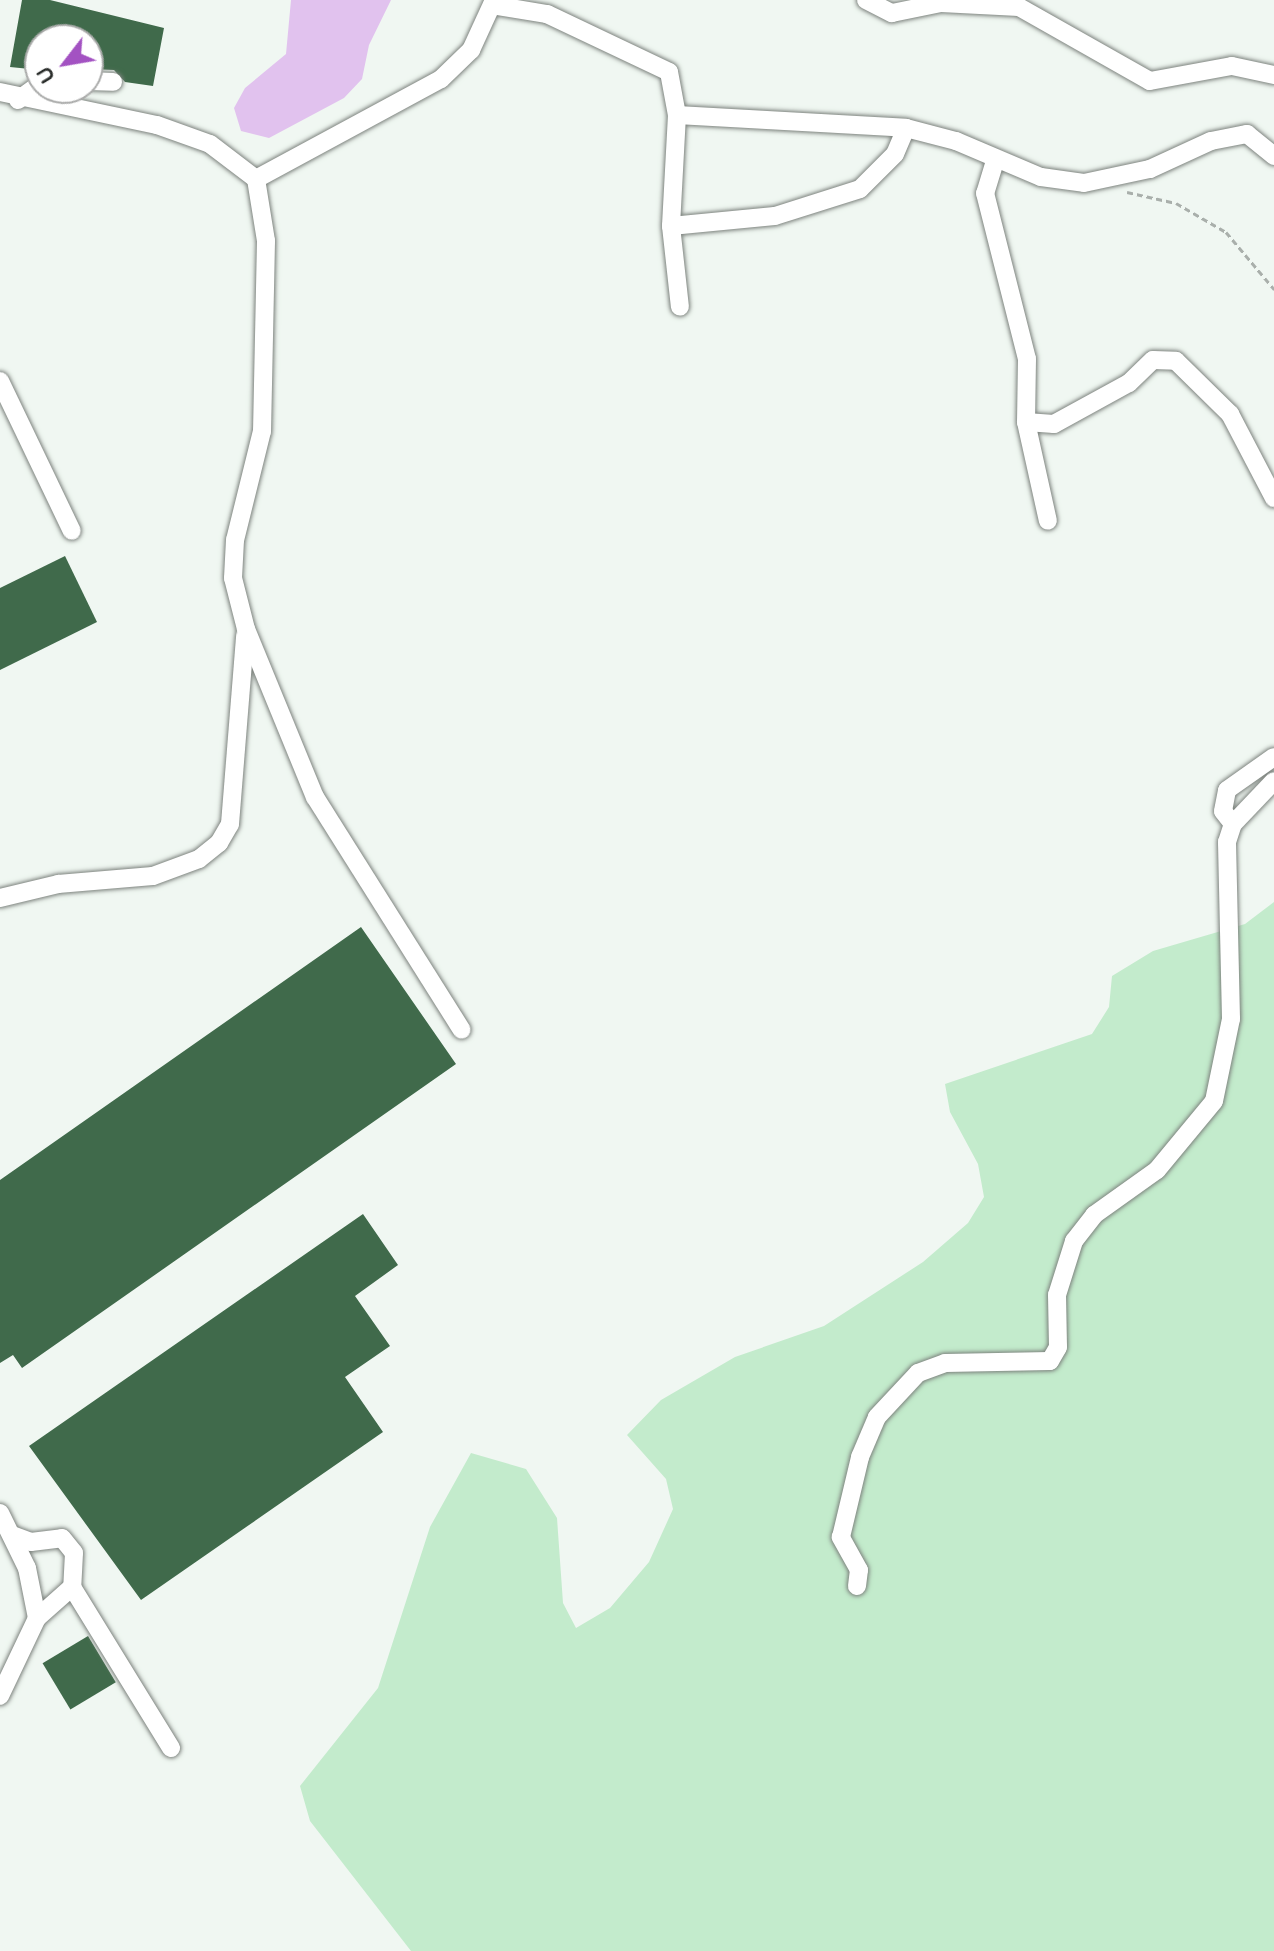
<!DOCTYPE html>
<html>
<head>
<meta charset="utf-8">
<style>
  body { margin:0 }
  #map { position:relative; width:1274px; height:1951px; overflow:hidden; background:#f0f7f2; font-family:Quicksand,sans-serif }
  div>[style] { position:absolute }
  .green>* { inset:0; background:#c3ebcc }
  .water>* { inset:0; background:#e1c2ee }
  .building>* { inset:0; background:#406a4b; transform-origin:0 0 }
  .path>* { height:3px; margin-top:-1.5px; transform-origin:0; background:repeating-linear-gradient(90deg,#a9afab 0 6px,transparent 0 10px) }
  .roads { filter:drop-shadow(0 0 2px #7d837e) drop-shadow(0 0 2px #7d837e) }
  .minor>* { height:18px; margin:-9px; padding:0 9px; transform-origin:9px; border-radius:9px; background:#fff }
  span { translate:-50% -50%; white-space:nowrap; text-align:center; line-height:1.15; -webkit-text-stroke:8px #fff; paint-order:stroke }
  .north { position:absolute; left:24px; top:24px; width:80px; height:80px; box-sizing:border-box; background:#fff; border:2px solid #aaabaa; border-radius:50%; rotate:239deg; font-size:22px; font-weight:700; line-height:32px; text-align:center; color:#2a2d2b }
  .north::after { content:''; display:block; margin:auto; width:28px; height:36px; background:#a352c2; clip-path:polygon(50% 0,100% 100%,50% 72%,0 100%) }
</style>
</head>
<body>
<div id="map">
  <div class="green">
    <div style="clip-path:polygon(1274px 902px,1274px 1951px,411px 1951px,310px 1821px,300px 1786px,378px 1688px,430px 1527px,471px 1453px,526px 1469px,557px 1518px,563px 1603px,576px 1628px,610px 1608px,649px 1562px,673px 1509px,666px 1479px,627px 1435px,661px 1400px,735px 1357px,824px 1326px,923px 1262px,968px 1223px,984px 1197px,978px 1164px,950px 1112px,945px 1084px,1092px 1034px,1109px 1007px,1112px 976px,1153px 951px,1245px 924px)"></div>
  </div>
  <div class="water">
    <div style="clip-path:polygon(291px 0,391px 0,369px 45px,362px 79px,344px 98px,269px 138px,241px 131px,234px 108px,245px 88px,286px 54px)"></div>
  </div>
  <div class="building">
    <div style="clip-path:polygon(22px 0,50px 0,164px 28px,153px 86px,125px 82px,114px 70px,88px 69px,88px 40px,40px 40px,40px 70px,10px 67px)"></div>
    <div style="clip-path:polygon(65px 556px,97px 622px,0 670px,0 588px)"></div>
    <div style="clip-path:polygon(361px 927px,456px 1064px,22px 1368px,13px 1355px,0 1363px,0 1180px)"></div>
    <div style="clip-path:polygon(363px 1214px,398px 1265px,355px 1296px,390px 1346px,345px 1377px,383px 1432px,141px 1600px,29px 1446px)"></div>
    <div style="left:88px;top:1636px;width:54px;height:53px;rotate:59deg"></div>
  </div>
  <div class="path">
    <div style="left:1127px;top:192px;width:50px;rotate:12.7deg"></div>
    <div style="left:1176px;top:203px;width:58px;rotate:30.1deg"></div>
    <div style="left:1226px;top:232px;width:75px;rotate:49.9deg"></div>
  </div>
  <div class="roads">
    <div class="minor">
      <div style="left:866px;top:0;width:29px;rotate:27deg"></div>
      <div style="left:892px;top:13px;width:50px;rotate:-11.5deg"></div>
      <div style="left:941px;top:3px;width:78px;rotate:2.9deg"></div>
      <div style="left:1019px;top:7px;width:150px;rotate:29.5deg"></div>
      <div style="left:1150px;top:81px;width:83px;rotate:-10.4deg"></div>
      <div style="left:1232px;top:66px;width:43px;rotate:12.1deg"></div>
      <div style="left:492px;top:5px;width:56px;rotate:9.3deg"></div>
      <div style="left:547px;top:14px;width:135px;rotate:25.4deg"></div>
      <div style="left:669px;top:72px;width:44px;rotate:79.5deg"></div>
      <div style="left:677px;top:115px;width:229px;rotate:3.2deg"></div>
      <div style="left:906px;top:128px;width:52px;rotate:14.6deg"></div>
      <div style="left:956px;top:141px;width:92px;rotate:23deg"></div>
      <div style="left:1041px;top:177px;width:43px;rotate:7.9deg"></div>
      <div style="left:1084px;top:183px;width:67px;rotate:-12deg"></div>
      <div style="left:1150px;top:169px;width:67px;rotate:-24.7deg"></div>
      <div style="left:1211px;top:141px;width:37px;rotate:-11deg"></div>
      <div style="left:1247px;top:134px;width:35px;rotate:39deg"></div>
      <div style="left:88px;top:81px;width:25px;rotate:2deg"></div>
      <div style="left:0;top:92px;width:160px;rotate:11.9deg"></div>
      <div style="left:157px;top:125px;width:56px;rotate:19.7deg"></div>
      <div style="left:210px;top:144px;width:58px;rotate:37.3deg"></div>
      <div style="left:256px;top:179px;width:63px;rotate:80.8deg"></div>
      <div style="left:266px;top:241px;width:190px;rotate:91.2deg"></div>
      <div style="left:262px;top:431px;width:112px;rotate:103.9deg"></div>
      <div style="left:235px;top:540px;width:38px;rotate:93deg"></div>
      <div style="left:233px;top:578px;width:53px;rotate:75.7deg"></div>
      <div style="left:246px;top:629px;width:182px;rotate:67.7deg"></div>
      <div style="left:315px;top:797px;width:275px;rotate:57.8deg"></div>
      <div style="left:18px;top:100px;width:27px;rotate:-36deg"></div>
      <div style="left:677px;top:115px;width:111px;rotate:93.1deg"></div>
      <div style="left:671px;top:226px;width:81px;rotate:83.7deg"></div>
      <div style="left:995px;top:161px;width:34px;rotate:107deg"></div>
      <div style="left:985px;top:193px;width:171px;rotate:75.8deg"></div>
      <div style="left:1027px;top:359px;width:63px;rotate:90.9deg"></div>
      <div style="left:1026px;top:422px;width:101px;rotate:77.5deg"></div>
      <div style="left:256px;top:179px;width:210px;rotate:-28.4deg"></div>
      <div style="left:441px;top:79px;width:42px;rotate:-44deg"></div>
      <div style="left:471px;top:50px;width:55px;rotate:-65.3deg"></div>
      <div style="left:671px;top:226px;width:104px;rotate:-5.5deg"></div>
      <div style="left:775px;top:216px;width:89px;rotate:-17.6deg"></div>
      <div style="left:860px;top:189px;width:49px;rotate:-45deg"></div>
      <div style="left:895px;top:154px;width:28px;rotate:-67deg"></div>
      <div style="left:0;top:381px;width:166px;rotate:64.4deg"></div>
      <div style="left:1026px;top:422px;width:28px;rotate:4deg"></div>
      <div style="left:1054px;top:424px;width:85px;rotate:-28.7deg"></div>
      <div style="left:1129px;top:383px;width:33px;rotate:-44deg"></div>
      <div style="left:1153px;top:360px;width:23px;rotate:2deg"></div>
      <div style="left:1176px;top:361px;width:76px;rotate:44.5deg"></div>
      <div style="left:1230px;top:414px;width:95px;rotate:62.4deg"></div>
      <div style="left:1233px;top:824px;width:16px;rotate:-128deg"></div>
      <div style="left:1223px;top:811px;width:21px;rotate:-79deg"></div>
      <div style="left:1227px;top:790px;width:57px;rotate:-35.1deg"></div>
      <div style="left:0;top:898px;width:60px;rotate:-13.6deg"></div>
      <div style="left:58px;top:884px;width:95px;rotate:-4.8deg"></div>
      <div style="left:153px;top:876px;width:49px;rotate:-20.3deg"></div>
      <div style="left:199px;top:859px;width:26px;rotate:-39deg"></div>
      <div style="left:219px;top:843px;width:22px;rotate:-60deg"></div>
      <div style="left:230px;top:824px;width:189px;rotate:-85.4deg"></div>
      <div style="left:0;top:1513px;width:61px;rotate:63.9deg"></div>
      <div style="left:27px;top:1568px;width:51px;rotate:78.7deg"></div>
      <div style="left:37px;top:1618px;width:86px;rotate:115.4deg"></div>
      <div style="left:12px;top:1535px;width:20px;rotate:20deg"></div>
      <div style="left:31px;top:1542px;width:31px;rotate:-7deg"></div>
      <div style="left:62px;top:1538px;width:19px;rotate:51deg"></div>
      <div style="left:74px;top:1553px;width:34px;rotate:93deg"></div>
      <div style="left:72px;top:1587px;width:47px;rotate:138.5deg"></div>
      <div style="left:857px;top:1586px;width:16px;rotate:-83deg"></div>
      <div style="left:859px;top:1570px;width:38px;rotate:-119deg"></div>
      <div style="left:841px;top:1537px;width:82px;rotate:-76.6deg"></div>
      <div style="left:860px;top:1457px;width:43px;rotate:-67deg"></div>
      <div style="left:877px;top:1417px;width:60px;rotate:-47deg"></div>
      <div style="left:918px;top:1373px;width:29px;rotate:-20deg"></div>
      <div style="left:945px;top:1363px;width:105px;rotate:-1.1deg"></div>
      <div style="left:1050px;top:1361px;width:16px;rotate:-60deg"></div>
      <div style="left:1058px;top:1347px;width:52px;rotate:-91.1deg"></div>
      <div style="left:1057px;top:1295px;width:57px;rotate:-72.5deg"></div>
      <div style="left:1074px;top:1241px;width:33px;rotate:-52deg"></div>
      <div style="left:1094px;top:1215px;width:77px;rotate:-35.5deg"></div>
      <div style="left:1157px;top:1170px;width:89px;rotate:-50.4deg"></div>
      <div style="left:1214px;top:1101px;width:84px;rotate:-78.3deg"></div>
      <div style="left:1231px;top:1019px;width:177px;rotate:-91.3deg"></div>
      <div style="left:1227px;top:842px;width:19px;rotate:-72deg"></div>
      <div style="left:1233px;top:824px;width:59px;rotate:-46.4deg"></div>
      <div style="left:72px;top:1587px;width:189px;rotate:58.4deg"></div>
    </div>
  </div>
  <div class="north">U</div>
</div>
</body>
</html>
